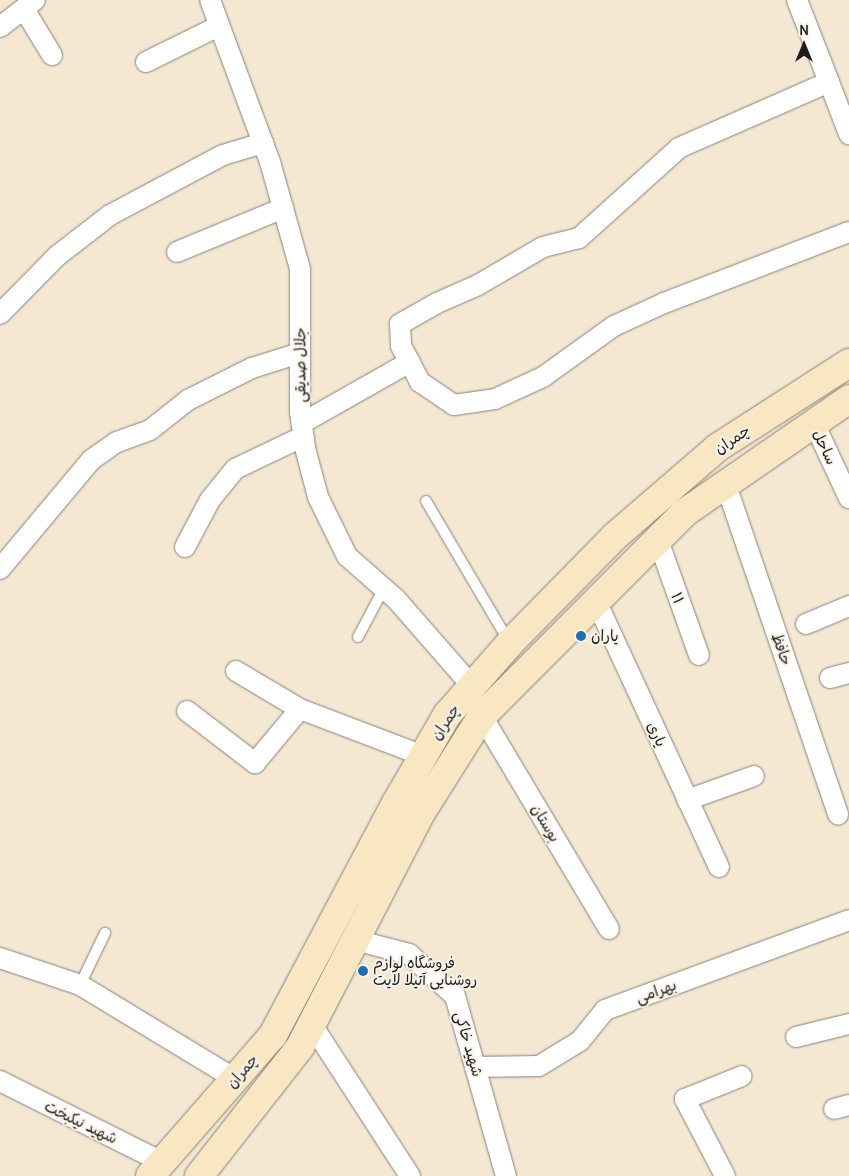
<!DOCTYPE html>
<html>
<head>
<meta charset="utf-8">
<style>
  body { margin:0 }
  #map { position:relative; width:849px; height:1176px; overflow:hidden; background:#f4e8d3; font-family:Delius,"Playpen Sans Arabic",sans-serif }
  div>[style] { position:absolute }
  .roads { filter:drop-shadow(0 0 1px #888278) drop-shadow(0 0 1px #888278) }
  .service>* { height:10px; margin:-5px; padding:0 5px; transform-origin:5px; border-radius:5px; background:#fff }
  .minor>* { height:20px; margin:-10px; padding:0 10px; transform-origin:10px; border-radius:10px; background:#fff }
  .secondary>* { height:28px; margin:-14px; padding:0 14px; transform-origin:14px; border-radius:14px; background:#f9e7c3 }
  .dots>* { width:14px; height:14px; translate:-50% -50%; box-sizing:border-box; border:2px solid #f7f3e8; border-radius:50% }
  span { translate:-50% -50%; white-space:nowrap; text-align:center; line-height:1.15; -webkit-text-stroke:4px #f7f3e8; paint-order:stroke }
  .street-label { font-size:15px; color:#1c1c1c }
  .poi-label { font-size:15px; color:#1c1c1c }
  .left { translate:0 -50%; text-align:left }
  .north { position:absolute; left:779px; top:20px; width:50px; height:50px; -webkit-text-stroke:4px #f7f3e8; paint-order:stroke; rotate:0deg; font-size:14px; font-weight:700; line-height:20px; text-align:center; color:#1c1c1c }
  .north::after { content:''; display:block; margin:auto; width:18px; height:22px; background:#1c1c1c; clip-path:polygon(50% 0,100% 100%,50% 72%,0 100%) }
</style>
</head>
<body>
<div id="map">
  <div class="roads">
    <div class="service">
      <div style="left:426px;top:501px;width:164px;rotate:59.5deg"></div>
      <div style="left:358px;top:637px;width:55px;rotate:-62deg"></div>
      <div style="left:80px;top:985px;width:58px;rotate:-64.3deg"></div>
    </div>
    <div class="minor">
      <div style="left:210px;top:0;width:173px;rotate:69.7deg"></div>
      <div style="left:270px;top:162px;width:111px;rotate:74.3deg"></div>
      <div style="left:300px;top:269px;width:143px;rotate:90deg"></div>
      <div style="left:300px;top:412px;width:36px;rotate:82deg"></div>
      <div style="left:305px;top:448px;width:51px;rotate:75.1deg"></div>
      <div style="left:318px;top:497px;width:66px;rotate:63.8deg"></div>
      <div style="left:347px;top:556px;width:65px;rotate:41.3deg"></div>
      <div style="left:396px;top:599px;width:116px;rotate:48.9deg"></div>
      <div style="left:797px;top:0;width:88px;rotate:68.7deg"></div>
      <div style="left:829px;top:82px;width:164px;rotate:156.3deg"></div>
      <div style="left:679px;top:148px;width:135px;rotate:138deg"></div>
      <div style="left:579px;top:238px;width:37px;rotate:166deg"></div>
      <div style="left:543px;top:247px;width:75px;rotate:149.7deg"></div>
      <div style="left:478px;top:285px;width:45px;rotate:156.3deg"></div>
      <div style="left:437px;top:303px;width:43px;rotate:150.4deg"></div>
      <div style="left:400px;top:324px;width:22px;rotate:87deg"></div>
      <div style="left:401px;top:346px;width:41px;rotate:62.2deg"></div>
      <div style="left:420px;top:382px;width:41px;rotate:34.1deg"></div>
      <div style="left:454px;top:405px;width:41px;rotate:-8.3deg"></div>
      <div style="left:495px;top:399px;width:53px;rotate:-24.6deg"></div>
      <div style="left:543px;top:377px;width:87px;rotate:-35.7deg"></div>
      <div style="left:614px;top:326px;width:55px;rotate:-24.7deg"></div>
      <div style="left:664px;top:303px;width:198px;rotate:-21deg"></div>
      <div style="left:24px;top:9px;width:54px;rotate:58.7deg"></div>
      <div style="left:0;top:27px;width:44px;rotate:-37.6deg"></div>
      <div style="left:146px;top:62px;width:81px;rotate:-26.3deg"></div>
      <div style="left:829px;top:82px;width:56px;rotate:69deg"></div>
      <div style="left:177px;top:252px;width:115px;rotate:-22.5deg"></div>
      <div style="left:0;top:314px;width:81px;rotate:-45.5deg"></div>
      <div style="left:57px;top:256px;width:67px;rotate:-37.7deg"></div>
      <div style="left:110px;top:215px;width:128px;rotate:-28deg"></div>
      <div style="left:223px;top:155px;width:42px;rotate:-16.7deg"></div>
      <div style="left:302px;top:423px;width:124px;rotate:-29.5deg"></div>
      <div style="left:814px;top:423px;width:83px;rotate:65deg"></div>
      <div style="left:726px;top:485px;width:348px;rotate:71.2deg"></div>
      <div style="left:658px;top:540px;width:122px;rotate:70.4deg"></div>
      <div style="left:185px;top:547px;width:53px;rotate:-62deg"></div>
      <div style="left:210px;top:500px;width:40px;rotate:-51deg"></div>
      <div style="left:235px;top:469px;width:76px;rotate:-25.6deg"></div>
      <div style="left:0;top:569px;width:142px;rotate:-50.1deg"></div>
      <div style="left:91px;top:460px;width:32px;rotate:-35deg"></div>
      <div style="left:117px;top:442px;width:35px;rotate:-20deg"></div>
      <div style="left:150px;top:430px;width:48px;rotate:-38.3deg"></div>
      <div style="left:188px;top:400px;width:72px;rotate:-26.6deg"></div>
      <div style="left:252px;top:368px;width:50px;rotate:-17.4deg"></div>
      <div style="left:596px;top:601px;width:293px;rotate:65.2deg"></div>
      <div style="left:806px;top:624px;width:47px;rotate:-22.7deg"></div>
      <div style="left:236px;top:671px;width:74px;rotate:30.7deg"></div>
      <div style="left:830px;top:678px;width:20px;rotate:-15deg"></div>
      <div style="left:187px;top:711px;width:86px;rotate:37.4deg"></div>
      <div style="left:255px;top:763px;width:70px;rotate:-50.2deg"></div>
      <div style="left:300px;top:709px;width:133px;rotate:20.8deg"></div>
      <div style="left:482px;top:716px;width:248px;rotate:59.2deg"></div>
      <div style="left:687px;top:800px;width:71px;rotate:-19.7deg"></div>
      <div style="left:355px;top:940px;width:56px;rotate:14.5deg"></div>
      <div style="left:409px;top:954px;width:62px;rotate:42.4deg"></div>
      <div style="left:455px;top:996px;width:187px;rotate:74.2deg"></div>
      <div style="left:0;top:958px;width:84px;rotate:18.6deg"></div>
      <div style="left:80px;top:985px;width:181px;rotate:31.2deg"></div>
      <div style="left:312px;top:1025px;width:180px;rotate:57deg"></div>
      <div style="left:796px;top:1037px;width:55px;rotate:-13.8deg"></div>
      <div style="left:475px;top:1067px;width:64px;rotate:-0.9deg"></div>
      <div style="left:539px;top:1066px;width:48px;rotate:-31.4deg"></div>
      <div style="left:580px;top:1041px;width:40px;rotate:-51deg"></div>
      <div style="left:605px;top:1010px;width:260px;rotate:-20.2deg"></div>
      <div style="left:0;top:1081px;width:181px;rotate:26.6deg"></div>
      <div style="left:834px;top:1109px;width:16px;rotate:-15deg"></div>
      <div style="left:725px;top:1176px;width:87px;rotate:-117.5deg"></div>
      <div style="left:685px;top:1099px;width:61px;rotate:-22deg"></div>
    </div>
    <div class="secondary">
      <div style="left:150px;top:1176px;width:187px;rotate:-48.9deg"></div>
      <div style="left:273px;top:1035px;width:263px;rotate:-62.1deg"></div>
      <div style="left:396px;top:803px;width:102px;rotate:-59.9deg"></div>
      <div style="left:447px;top:715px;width:96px;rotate:-48.8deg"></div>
      <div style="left:510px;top:643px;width:148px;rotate:-45.5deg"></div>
      <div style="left:614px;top:537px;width:136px;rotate:-40.8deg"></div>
      <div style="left:717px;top:448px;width:157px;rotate:-32.8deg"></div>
      <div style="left:199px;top:1176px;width:164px;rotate:-51.9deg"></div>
      <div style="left:300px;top:1047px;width:260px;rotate:-62.7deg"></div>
      <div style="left:419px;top:816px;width:118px;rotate:-57.8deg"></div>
      <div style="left:482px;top:716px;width:286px;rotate:-45.1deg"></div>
      <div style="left:684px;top:513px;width:201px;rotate:-34.6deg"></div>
    </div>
  </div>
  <div class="dots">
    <div style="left:581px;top:636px;background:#1f6fb2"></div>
    <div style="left:363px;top:971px;background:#1f6fb2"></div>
  </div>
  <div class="street-label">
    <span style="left:300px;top:365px;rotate:-90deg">جلال صدیقی</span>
    <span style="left:732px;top:439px;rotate:-34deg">چمران</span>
    <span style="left:825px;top:447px;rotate:65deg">ساحل</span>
    <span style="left:678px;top:598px;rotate:70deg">۱۱</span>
    <span style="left:782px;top:649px;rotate:71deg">حافظ</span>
    <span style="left:445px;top:722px;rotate:-56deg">چمران</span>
    <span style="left:657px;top:734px;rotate:65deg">یاری</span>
    <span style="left:546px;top:823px;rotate:59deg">بوستان</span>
    <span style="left:656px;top:991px;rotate:-20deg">بهرامی</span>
    <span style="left:469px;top:1044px;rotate:74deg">شهید خاکی</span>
    <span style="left:242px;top:1071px;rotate:-49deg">چمران</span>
    <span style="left:81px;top:1122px;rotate:26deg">شهید نیکبخت</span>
  </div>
  <div class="poi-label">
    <span class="left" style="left:591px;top:636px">یاران</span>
    <span class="left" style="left:373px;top:971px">فروشگاه لوازم<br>روشنایی آتیلا لایت</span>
  </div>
  <div class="north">N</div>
</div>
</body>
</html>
